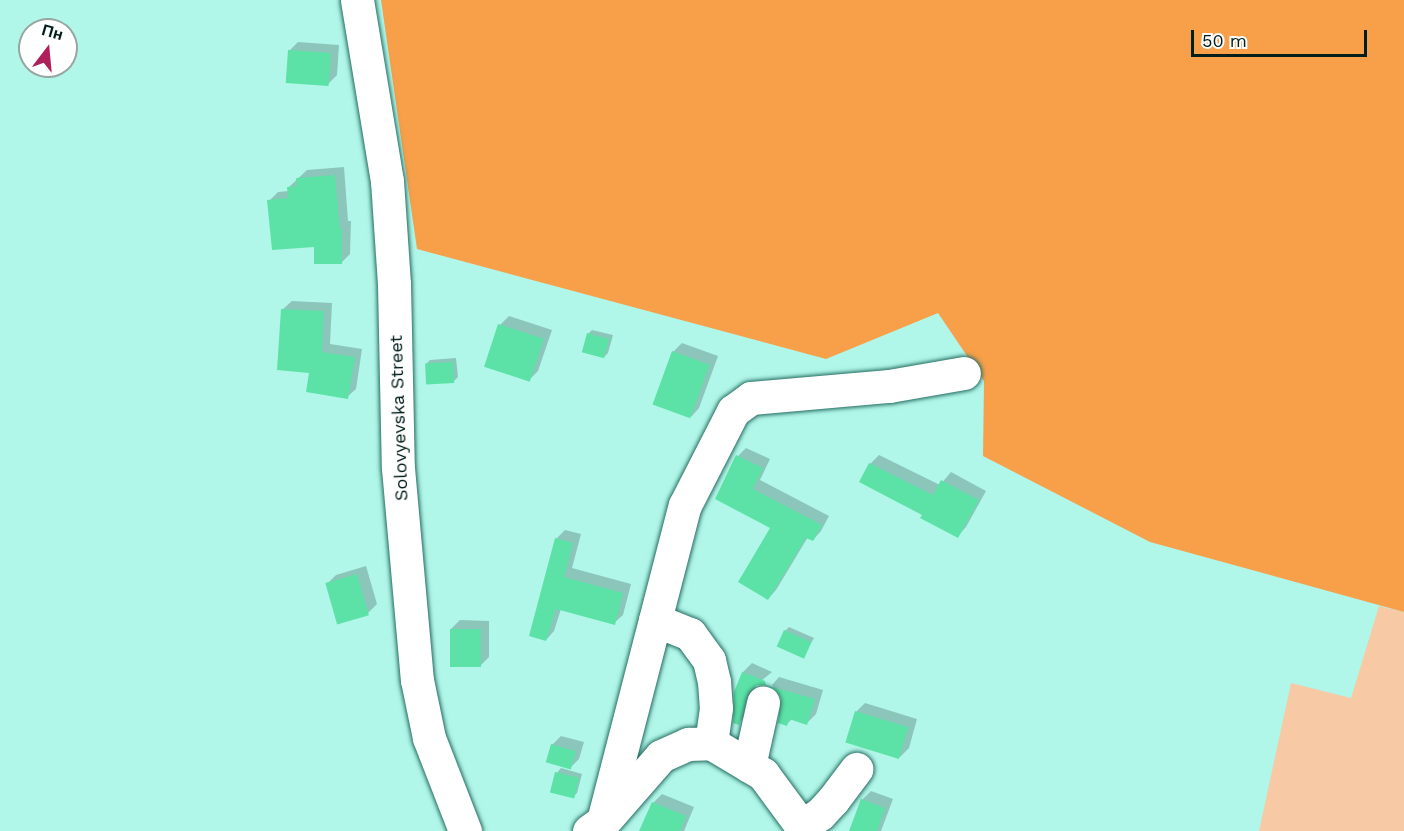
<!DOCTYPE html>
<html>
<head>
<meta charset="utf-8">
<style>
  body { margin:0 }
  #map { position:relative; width:1404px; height:831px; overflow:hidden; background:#b0f7e9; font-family:"Work Sans",sans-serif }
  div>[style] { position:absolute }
  .green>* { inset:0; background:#f7caa5 }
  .forest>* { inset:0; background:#f89f49 }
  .shadow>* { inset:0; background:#0003 }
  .building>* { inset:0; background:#5ce2a6; transform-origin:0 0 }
  .roads { filter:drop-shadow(0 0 2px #266d62) drop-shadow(0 0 2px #266d62) }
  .minor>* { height:33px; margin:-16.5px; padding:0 16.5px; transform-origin:16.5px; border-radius:16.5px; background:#fff }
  span { translate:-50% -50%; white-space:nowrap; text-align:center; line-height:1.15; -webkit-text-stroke:6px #fff; paint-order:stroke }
  .street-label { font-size:18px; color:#011e1a }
  .north { position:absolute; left:18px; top:18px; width:60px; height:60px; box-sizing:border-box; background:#fff; border:2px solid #99a5a3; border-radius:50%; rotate:16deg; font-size:16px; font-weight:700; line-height:24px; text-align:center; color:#011e1a }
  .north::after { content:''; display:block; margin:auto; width:21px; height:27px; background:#ad205c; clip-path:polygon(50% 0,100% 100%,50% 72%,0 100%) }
  .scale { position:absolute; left:1191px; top:30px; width:176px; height:27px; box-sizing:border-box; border:3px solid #011e1a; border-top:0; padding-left:8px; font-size:18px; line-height:21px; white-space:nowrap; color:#011e1a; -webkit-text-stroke:4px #fff; paint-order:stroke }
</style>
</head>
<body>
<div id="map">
  <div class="green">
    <div style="clip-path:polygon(1379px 606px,1404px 612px,1404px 831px,1259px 831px,1291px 683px,1351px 698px)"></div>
  </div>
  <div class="forest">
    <div style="clip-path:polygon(381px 0,1404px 0,1404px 612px,1150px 542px,983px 456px,984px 381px,938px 313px,826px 359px,417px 249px)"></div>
  </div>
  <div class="shadow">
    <div style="clip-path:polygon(298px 42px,339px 45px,337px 75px,328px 84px,289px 51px)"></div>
    <div style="clip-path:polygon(344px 167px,348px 221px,351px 221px,350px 254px,341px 263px,316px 245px,269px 201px,278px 192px,289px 191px,288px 188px,307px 170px)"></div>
    <div style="clip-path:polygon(292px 301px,332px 303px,330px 344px,362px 349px,356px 389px,347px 397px,311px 372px,283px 309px)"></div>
    <div style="clip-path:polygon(509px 316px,552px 330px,538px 371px,529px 380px,500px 325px)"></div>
    <div style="clip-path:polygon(592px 330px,613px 335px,608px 353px,604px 357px,588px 334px)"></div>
    <div style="clip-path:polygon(682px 343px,718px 356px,699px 408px,691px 417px,673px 352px)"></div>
    <div style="clip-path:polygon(456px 358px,458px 377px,454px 381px,426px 364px,430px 360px)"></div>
    <div style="clip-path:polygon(746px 448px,770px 459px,760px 480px,829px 516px,821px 531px,813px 540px,808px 537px,776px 590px,768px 599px,773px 528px,717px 499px,738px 456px)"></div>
    <div style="clip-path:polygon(879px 455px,940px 485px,951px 472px,986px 491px,966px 527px,958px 536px,924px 514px,861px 482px,870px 464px)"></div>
    <div style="clip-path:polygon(565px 530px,581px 534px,572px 568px,631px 584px,623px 615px,614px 623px,561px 609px,554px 631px,546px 640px,556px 539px)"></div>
    <div style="clip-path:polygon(366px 566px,377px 604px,368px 613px,327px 584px,336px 575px)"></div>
    <div style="clip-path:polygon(460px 620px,489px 621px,489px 657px,480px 666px,451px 629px)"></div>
    <div style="clip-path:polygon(789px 627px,814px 638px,803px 657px,785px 631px)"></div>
    <div style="clip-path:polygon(752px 663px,772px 672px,756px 685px,747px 715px,738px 723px,735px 692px,743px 672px)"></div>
    <div style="clip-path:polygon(779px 677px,823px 690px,816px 714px,807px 723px,792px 719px,787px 724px,783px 698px,772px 685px)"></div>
    <div style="clip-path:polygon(865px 703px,917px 719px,909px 748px,900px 757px,856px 712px)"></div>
    <div style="clip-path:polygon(561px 736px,584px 742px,579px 759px,570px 768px,552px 745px)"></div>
    <div style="clip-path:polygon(561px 768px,582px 774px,577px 793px,573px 797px,557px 773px)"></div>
    <div style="clip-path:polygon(871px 791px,893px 799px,881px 831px,851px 831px,862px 800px)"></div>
    <div style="clip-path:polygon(662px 794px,694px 807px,684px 831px,641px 831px,653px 803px)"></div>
  </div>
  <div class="building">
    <div style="left:288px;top:50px;width:43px;height:33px;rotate:4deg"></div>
    <div style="clip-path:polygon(335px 175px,340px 229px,342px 229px,342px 264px,314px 264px,314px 247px,272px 250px,267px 200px,288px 198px,287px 187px,297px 186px,296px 178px)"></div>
    <div style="clip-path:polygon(281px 309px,324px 311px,322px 352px,355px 357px,348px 399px,306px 392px,309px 373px,277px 370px)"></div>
    <div style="left:498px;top:324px;width:48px;height:45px;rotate:18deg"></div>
    <div style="left:587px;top:333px;width:23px;height:20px;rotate:15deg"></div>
    <div style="left:672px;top:351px;width:40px;height:57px;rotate:20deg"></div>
    <div style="left:453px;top:362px;width:21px;height:28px;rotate:87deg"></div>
    <div style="clip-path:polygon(736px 455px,763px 468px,753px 489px,822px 525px,813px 541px,806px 538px,768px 600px,738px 582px,770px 528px,715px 499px)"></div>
    <div style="clip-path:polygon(869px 463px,933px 495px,941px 480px,979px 500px,958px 538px,920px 518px,922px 515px,859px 482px)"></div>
    <div style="clip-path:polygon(555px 538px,573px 543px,564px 577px,623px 593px,615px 625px,556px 609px,546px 641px,529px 636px)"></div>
    <div style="left:357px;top:574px;width:43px;height:33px;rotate:74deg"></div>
    <div style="left:450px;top:629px;width:31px;height:38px"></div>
    <div style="left:784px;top:630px;width:30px;height:18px;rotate:24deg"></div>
    <div style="clip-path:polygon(742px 672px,765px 681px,766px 685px,757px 685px,749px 691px,739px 725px,733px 723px,734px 692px)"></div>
    <div style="clip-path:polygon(769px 686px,815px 699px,807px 725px,789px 719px,787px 726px,778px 723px,781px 698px,776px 690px)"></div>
    <div style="left:855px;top:711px;width:56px;height:33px;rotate:17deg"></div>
    <div style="left:551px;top:744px;width:26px;height:19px;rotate:16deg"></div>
    <div style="left:555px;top:772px;width:25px;height:21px;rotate:14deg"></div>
    <div style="clip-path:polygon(861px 799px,885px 808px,877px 831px,849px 831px)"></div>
    <div style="clip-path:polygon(652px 802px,686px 816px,680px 831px,639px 831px)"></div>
  </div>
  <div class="roads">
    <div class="minor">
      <div style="left:357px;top:0;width:183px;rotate:80.6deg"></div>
      <div style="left:387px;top:181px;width:103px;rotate:86.1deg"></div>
      <div style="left:394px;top:284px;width:184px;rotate:88.8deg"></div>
      <div style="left:398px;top:468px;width:213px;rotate:84.9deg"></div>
      <div style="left:417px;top:680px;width:59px;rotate:78.3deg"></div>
      <div style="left:429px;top:738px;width:100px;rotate:68.8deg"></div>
      <div style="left:655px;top:620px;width:38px;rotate:22deg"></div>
      <div style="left:690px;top:634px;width:32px;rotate:54deg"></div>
      <div style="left:709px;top:660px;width:22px;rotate:77deg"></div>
      <div style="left:714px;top:681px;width:27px;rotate:86deg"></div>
      <div style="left:716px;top:708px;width:35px;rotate:98deg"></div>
      <div style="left:749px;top:766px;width:65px;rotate:-77.5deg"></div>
      <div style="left:607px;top:818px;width:82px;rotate:-48.9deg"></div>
      <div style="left:661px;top:756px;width:30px;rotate:-24deg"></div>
      <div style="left:688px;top:744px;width:23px;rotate:-2deg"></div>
      <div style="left:711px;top:743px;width:61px;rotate:30.8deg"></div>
      <div style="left:763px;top:774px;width:71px;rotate:53.6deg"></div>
      <div style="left:802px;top:826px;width:22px;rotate:-34deg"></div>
      <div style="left:820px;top:814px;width:19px;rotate:-47deg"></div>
      <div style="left:833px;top:800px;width:39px;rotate:-53deg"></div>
      <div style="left:589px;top:831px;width:17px;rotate:-36deg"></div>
      <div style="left:603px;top:821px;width:326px;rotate:-75.5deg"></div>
      <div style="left:685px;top:505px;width:106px;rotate:-62.9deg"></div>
      <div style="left:733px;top:411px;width:22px;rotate:-36deg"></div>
      <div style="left:751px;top:398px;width:139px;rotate:-5deg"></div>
      <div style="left:889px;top:386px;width:76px;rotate:-9.8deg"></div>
    </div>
  </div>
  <div class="street-label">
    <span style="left:399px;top:418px;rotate:-92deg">Solovyevska Street</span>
  </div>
  <div class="north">Пн</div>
  <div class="scale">50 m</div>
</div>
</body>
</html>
